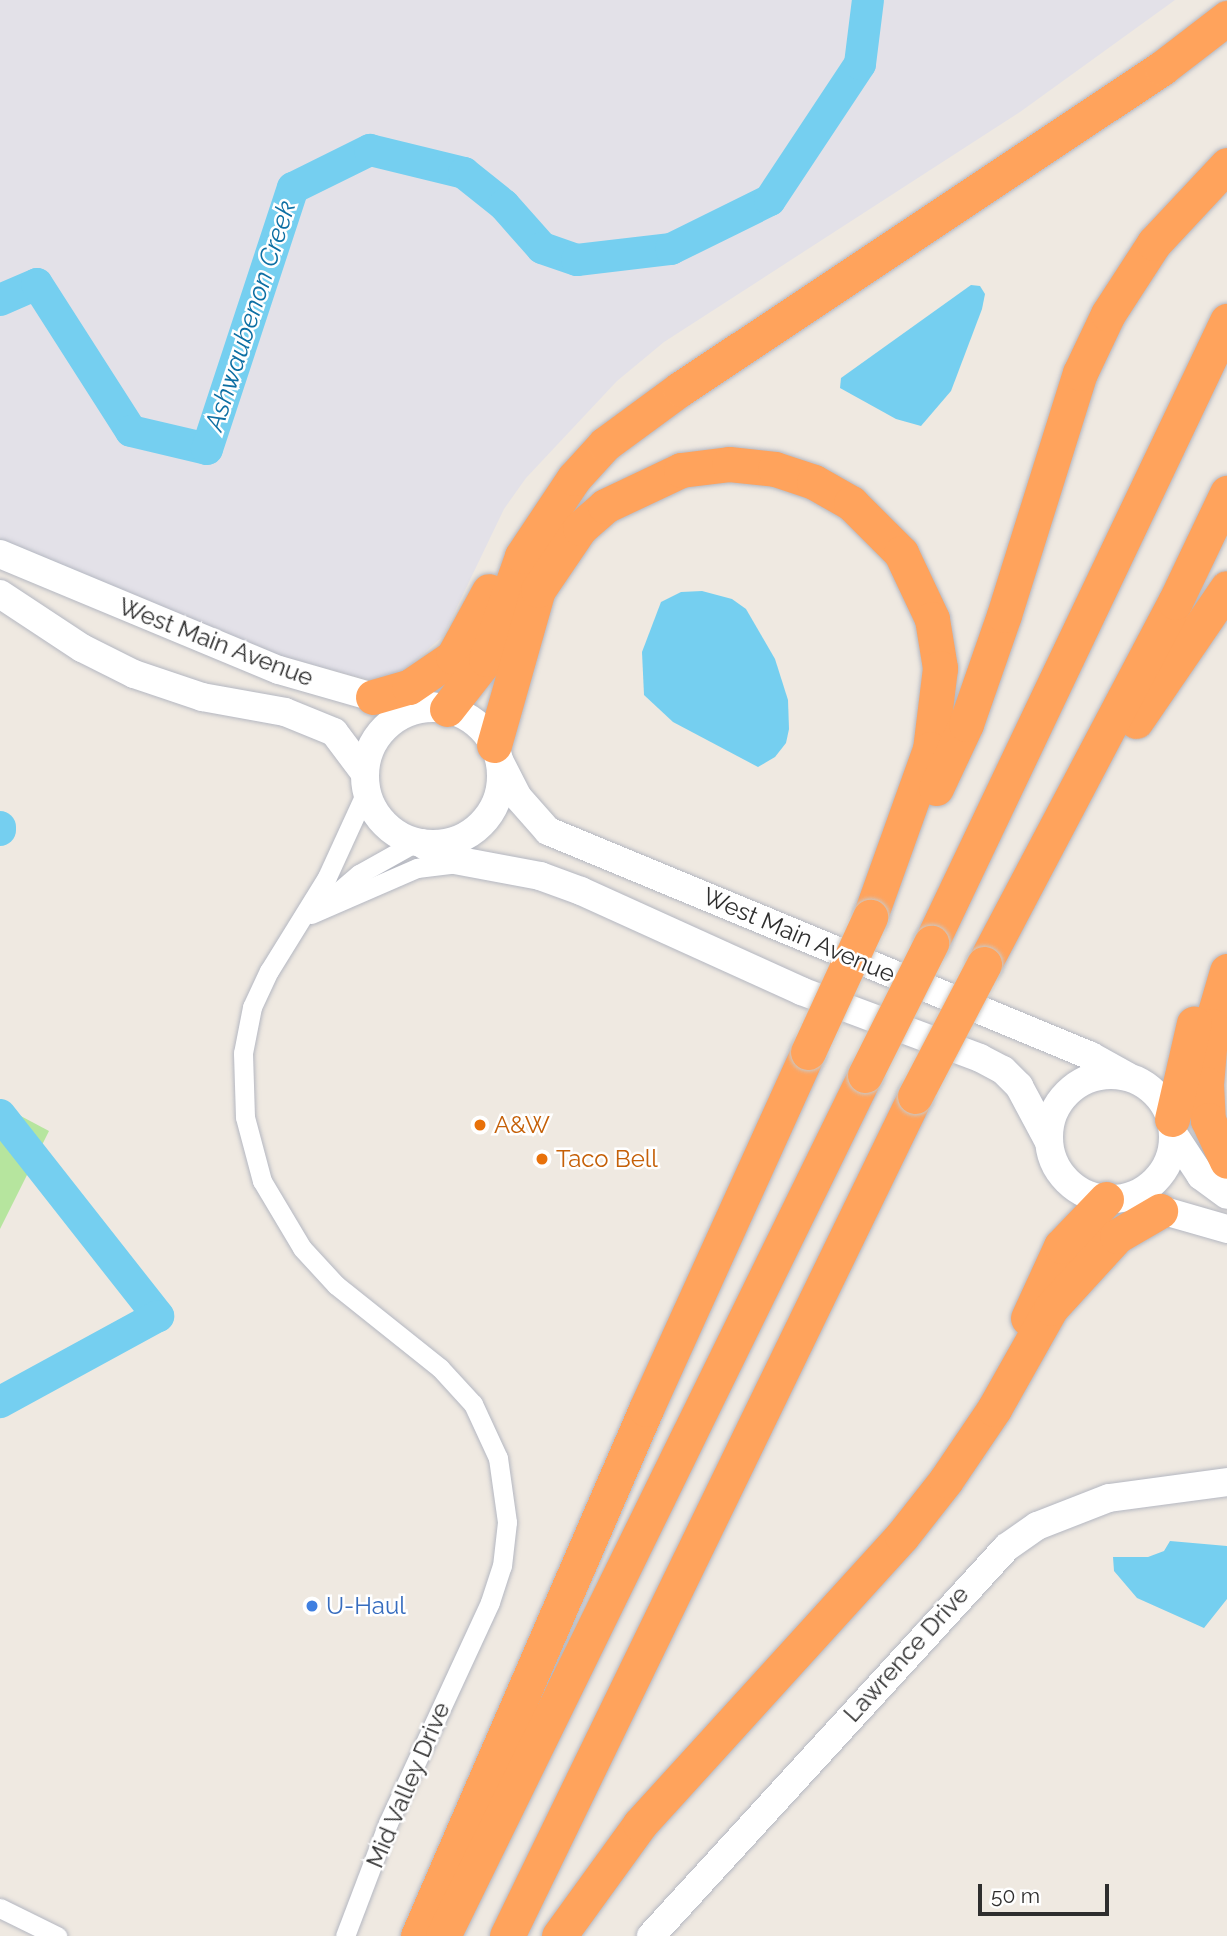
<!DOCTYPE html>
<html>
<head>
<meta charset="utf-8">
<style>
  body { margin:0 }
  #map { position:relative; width:1227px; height:1936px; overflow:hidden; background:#efe9e1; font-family:Raleway,sans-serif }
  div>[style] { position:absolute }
  .industrial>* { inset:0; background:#e3e1e8 }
  .green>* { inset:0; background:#b6e59e }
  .water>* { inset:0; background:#75cff0 }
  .river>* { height:32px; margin:-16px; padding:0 16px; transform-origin:16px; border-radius:16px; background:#75cff0 }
  .roads { filter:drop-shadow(0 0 2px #b4b7c1) drop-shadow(0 0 2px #b4b7c1) }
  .minor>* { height:19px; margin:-9.5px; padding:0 9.5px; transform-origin:9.5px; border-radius:9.5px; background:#fff }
  .secondary>* { height:28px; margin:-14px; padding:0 14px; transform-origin:14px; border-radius:14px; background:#fff }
  .secondary>.ring { margin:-14px; padding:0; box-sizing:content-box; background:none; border:28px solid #fff; border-radius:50% }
  .motorway>* { height:35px; margin:-17.5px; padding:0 17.5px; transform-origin:17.5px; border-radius:17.5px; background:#ffa35c }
  .bridges { filter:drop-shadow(0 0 2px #c9c9c9) drop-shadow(0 0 2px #c9c9c9) }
  .motorway-bridge>* { height:35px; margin:-17.5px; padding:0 17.5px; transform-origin:17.5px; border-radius:17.5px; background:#ffa35c }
  .dots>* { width:19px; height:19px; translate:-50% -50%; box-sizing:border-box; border:4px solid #fff; border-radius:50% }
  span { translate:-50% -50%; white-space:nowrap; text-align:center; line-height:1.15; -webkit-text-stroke:5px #fff; paint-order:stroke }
  .street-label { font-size:24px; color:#2e2e2e }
  .food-label { font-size:24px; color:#c56008 }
  .left { translate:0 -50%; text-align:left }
  .shop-label { font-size:24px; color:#366cbe }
  .water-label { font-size:26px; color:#0d6fa3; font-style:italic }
  .scale { position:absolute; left:978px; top:1884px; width:131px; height:32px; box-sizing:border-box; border:4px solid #2e2e2e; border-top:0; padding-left:9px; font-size:21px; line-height:24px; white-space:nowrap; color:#2e2e2e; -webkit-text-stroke:5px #fff; paint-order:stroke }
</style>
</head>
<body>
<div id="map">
  <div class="industrial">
    <div style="clip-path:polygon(0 0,1175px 0,1020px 112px,664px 342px,617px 381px,526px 478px,504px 509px,443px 636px,388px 685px,266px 652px,0 543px)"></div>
  </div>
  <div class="green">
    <div style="clip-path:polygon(0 1105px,49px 1131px,0 1229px)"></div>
  </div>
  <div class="water">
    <div style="clip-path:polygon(971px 285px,980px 286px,985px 294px,982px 309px,951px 391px,921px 426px,896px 419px,840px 388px,841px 378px)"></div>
    <div style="clip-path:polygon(702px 591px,732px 599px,746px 609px,775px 659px,788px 700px,789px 729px,786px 743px,775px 757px,758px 767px,673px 722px,644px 695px,642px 652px,661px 602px,681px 592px)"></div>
    <div style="clip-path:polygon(1170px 1541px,1227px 1546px,1227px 1599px,1204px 1628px,1137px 1598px,1114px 1571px,1113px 1557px,1148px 1557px,1164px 1551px)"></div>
  </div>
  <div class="river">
    <div style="left:0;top:300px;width:40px;rotate:-23.4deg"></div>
    <div style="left:37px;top:284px;width:174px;rotate:57.4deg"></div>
    <div style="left:131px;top:431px;width:78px;rotate:13.3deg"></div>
    <div style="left:207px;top:449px;width:275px;rotate:-71.8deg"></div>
    <div style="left:293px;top:188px;width:86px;rotate:-26.3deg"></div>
    <div style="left:370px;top:150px;width:97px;rotate:13.7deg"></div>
    <div style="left:464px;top:173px;width:51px;rotate:38.7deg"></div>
    <div style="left:504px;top:205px;width:57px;rotate:48.5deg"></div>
    <div style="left:542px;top:248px;width:37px;rotate:19deg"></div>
    <div style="left:577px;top:260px;width:95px;rotate:-6.7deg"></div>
    <div style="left:671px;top:249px;width:110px;rotate:-26.3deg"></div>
    <div style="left:770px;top:200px;width:163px;rotate:-56.5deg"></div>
    <div style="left:860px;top:64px;width:64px;rotate:-82.9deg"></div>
    <div style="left:0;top:827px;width:3px;rotate:90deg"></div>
    <div style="left:0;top:1115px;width:256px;rotate:51.8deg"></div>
    <div style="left:158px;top:1316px;width:180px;rotate:151.4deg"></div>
  </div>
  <div class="roads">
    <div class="minor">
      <div style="left:324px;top:904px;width:46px;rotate:-40.6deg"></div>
      <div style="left:359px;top:874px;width:65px;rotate:-29.3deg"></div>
      <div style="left:311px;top:914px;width:116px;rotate:-23.5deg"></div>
      <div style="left:417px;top:868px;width:41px;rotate:-7deg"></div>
      <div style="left:0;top:1908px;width:64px;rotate:26.2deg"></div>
      <div style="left:345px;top:1936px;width:121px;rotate:-69.2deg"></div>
      <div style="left:388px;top:1823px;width:243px;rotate:-65.2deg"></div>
      <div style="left:490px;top:1602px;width:38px;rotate:-72deg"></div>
      <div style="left:502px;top:1566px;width:44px;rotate:-83.5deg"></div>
      <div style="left:507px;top:1522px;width:65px;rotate:-98deg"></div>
      <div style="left:498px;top:1458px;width:60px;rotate:-114.8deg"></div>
      <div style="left:473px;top:1404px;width:49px;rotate:-132.5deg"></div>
      <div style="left:440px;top:1368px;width:133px;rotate:-141.4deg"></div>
      <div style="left:336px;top:1285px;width:50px;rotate:-132.6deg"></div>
      <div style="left:302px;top:1248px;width:78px;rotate:-120.8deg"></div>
      <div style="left:262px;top:1181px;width:66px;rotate:-104.9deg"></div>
      <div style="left:245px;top:1117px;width:64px;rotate:-91.8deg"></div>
      <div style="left:243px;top:1053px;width:47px;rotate:-78.9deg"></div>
      <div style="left:252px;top:1007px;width:40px;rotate:-65deg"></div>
      <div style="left:269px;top:971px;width:110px;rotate:-58.3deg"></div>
      <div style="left:327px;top:877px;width:94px;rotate:-65.4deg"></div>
    </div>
    <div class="secondary">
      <div style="left:0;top:554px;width:302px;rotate:22.6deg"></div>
      <div style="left:279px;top:670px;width:98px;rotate:16deg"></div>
      <div style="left:373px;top:697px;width:66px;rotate:8.7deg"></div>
      <div style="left:0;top:594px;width:98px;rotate:33.4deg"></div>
      <div style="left:82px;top:648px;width:58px;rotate:26.6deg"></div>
      <div style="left:134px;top:674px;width:72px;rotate:18.7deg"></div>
      <div style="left:202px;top:697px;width:84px;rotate:10.2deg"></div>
      <div style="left:285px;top:712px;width:53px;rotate:22.2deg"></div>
      <div style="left:334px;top:732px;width:50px;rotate:53.1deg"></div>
      <div class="ring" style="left:365px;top:708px;width:108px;height:108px"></div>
      <div style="left:500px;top:762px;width:38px;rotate:63deg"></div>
      <div style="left:517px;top:796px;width:47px;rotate:48.5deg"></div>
      <div style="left:548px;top:831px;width:588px;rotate:22.51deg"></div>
      <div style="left:1091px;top:1056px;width:41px;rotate:29.1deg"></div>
      <div style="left:421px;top:843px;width:27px;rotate:33deg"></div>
      <div style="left:444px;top:858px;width:98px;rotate:10.6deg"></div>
      <div style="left:540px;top:876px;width:44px;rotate:20.1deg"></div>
      <div style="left:581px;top:891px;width:242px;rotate:24.4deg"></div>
      <div style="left:801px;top:991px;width:191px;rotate:20.5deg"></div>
      <div style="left:980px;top:1058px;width:26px;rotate:28deg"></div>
      <div style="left:1003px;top:1070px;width:23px;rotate:45deg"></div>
      <div style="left:1019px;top:1086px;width:61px;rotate:61.8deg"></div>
      <div class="ring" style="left:1049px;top:1075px;width:96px;height:96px"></div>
      <div style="left:1174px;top:1135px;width:49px;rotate:56.6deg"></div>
      <div style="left:1201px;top:1176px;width:32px;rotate:36deg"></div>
      <div style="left:1140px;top:1204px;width:91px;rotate:16deg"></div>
      <div style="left:651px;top:1936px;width:527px;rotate:-47.54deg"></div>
      <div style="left:1007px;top:1547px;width:37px;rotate:-35deg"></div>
      <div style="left:1037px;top:1526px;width:77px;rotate:-21.3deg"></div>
      <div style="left:1109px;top:1498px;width:119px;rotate:-7.7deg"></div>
    </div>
    <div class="motorway">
      <div style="left:373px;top:697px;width:37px;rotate:-16deg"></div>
      <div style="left:409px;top:687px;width:53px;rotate:-34.3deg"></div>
      <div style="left:453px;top:657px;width:75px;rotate:-61.4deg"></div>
      <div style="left:447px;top:709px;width:63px;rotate:-52deg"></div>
      <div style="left:486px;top:659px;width:109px;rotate:-70.7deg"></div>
      <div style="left:522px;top:556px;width:94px;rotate:-56.3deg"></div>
      <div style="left:574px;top:478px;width:46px;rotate:-47.6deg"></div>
      <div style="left:605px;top:444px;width:93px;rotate:-36.3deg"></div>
      <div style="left:680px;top:389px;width:579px;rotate:-33.66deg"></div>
      <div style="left:1162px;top:68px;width:82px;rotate:-37.6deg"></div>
      <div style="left:1136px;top:721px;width:161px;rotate:-55.6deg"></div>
      <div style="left:494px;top:745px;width:161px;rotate:-74.2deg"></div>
      <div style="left:538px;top:590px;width:75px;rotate:-55.9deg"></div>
      <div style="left:580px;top:528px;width:33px;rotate:-41deg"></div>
      <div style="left:605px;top:506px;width:84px;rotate:-25.3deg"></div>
      <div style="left:681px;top:470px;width:48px;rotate:-7.1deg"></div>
      <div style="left:729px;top:464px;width:46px;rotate:6.2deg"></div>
      <div style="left:775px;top:469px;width:41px;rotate:18.4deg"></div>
      <div style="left:814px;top:482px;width:43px;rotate:29.6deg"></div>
      <div style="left:851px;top:503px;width:71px;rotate:45deg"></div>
      <div style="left:901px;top:553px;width:73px;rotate:64.8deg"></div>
      <div style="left:932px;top:619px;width:50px;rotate:80.7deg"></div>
      <div style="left:940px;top:668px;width:82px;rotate:97deg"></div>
      <div style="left:930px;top:749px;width:178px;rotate:109.7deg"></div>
      <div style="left:936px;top:788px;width:71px;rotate:-64.9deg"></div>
      <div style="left:966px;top:724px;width:115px;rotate:-70.8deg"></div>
      <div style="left:1004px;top:615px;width:254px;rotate:-72.6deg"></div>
      <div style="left:1080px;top:373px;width:65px;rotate:-64.6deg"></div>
      <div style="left:1108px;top:314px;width:85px;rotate:-57.1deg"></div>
      <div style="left:1154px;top:243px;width:107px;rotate:-46.9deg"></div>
      <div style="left:931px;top:943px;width:689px;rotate:-64.55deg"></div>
      <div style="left:984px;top:964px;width:409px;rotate:-62.2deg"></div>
      <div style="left:1175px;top:602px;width:121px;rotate:-64.5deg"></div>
      <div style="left:1227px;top:971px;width:57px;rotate:106.2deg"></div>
      <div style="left:1211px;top:1026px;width:58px;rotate:94.9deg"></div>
      <div style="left:1206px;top:1084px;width:36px;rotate:87deg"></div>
      <div style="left:1208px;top:1120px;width:45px;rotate:65.1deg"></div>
      <div style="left:1172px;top:1119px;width:98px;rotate:-77.1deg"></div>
      <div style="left:1028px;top:1318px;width:79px;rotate:-65.4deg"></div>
      <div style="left:1061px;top:1246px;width:65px;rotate:-46.2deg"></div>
      <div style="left:418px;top:1936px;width:574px;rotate:-66.6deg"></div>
      <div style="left:646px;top:1409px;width:392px;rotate:-65.6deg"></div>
      <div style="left:443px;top:1936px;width:959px;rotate:-63.89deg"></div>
      <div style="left:507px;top:1936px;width:934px;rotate:-64.09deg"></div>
      <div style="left:559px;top:1936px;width:138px;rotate:-54.1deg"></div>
      <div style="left:640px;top:1824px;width:389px;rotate:-47.7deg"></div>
      <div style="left:902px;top:1536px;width:71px;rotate:-51.8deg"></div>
      <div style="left:946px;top:1480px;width:86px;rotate:-55.9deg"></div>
      <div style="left:994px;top:1409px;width:116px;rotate:-60.6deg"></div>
      <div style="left:1051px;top:1308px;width:98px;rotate:-47.5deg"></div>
      <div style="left:1117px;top:1236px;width:50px;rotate:-30.2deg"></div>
    </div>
  </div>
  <div class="bridges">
    <div class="motorway-bridge">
      <div style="left:808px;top:1052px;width:149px;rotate:-65.3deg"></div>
      <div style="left:865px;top:1075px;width:148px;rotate:-63.4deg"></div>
      <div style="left:915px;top:1096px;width:149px;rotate:-62.4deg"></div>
    </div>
  </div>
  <div class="dots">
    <div style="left:480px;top:1125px;background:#e8710a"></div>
    <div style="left:542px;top:1159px;background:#e8710a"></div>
    <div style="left:312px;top:1606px;background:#3f7fe0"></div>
  </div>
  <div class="street-label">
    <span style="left:216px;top:642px;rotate:21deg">West Main Avenue</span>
    <span style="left:799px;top:935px;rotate:23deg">West Main Avenue</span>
    <span style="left:906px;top:1654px;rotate:-48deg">Lawrence Drive</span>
    <span style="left:408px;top:1785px;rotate:-67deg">Mid Valley Drive</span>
  </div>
  <div class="food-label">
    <span class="left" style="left:494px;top:1125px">A&amp;W</span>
    <span class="left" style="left:556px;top:1159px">Taco Bell</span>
  </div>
  <div class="shop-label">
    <span class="left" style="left:326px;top:1606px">U-Haul</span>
  </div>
  <div class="water-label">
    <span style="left:251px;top:316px;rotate:-72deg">Ashwaubenon Creek</span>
  </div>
  <div class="scale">50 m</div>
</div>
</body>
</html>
